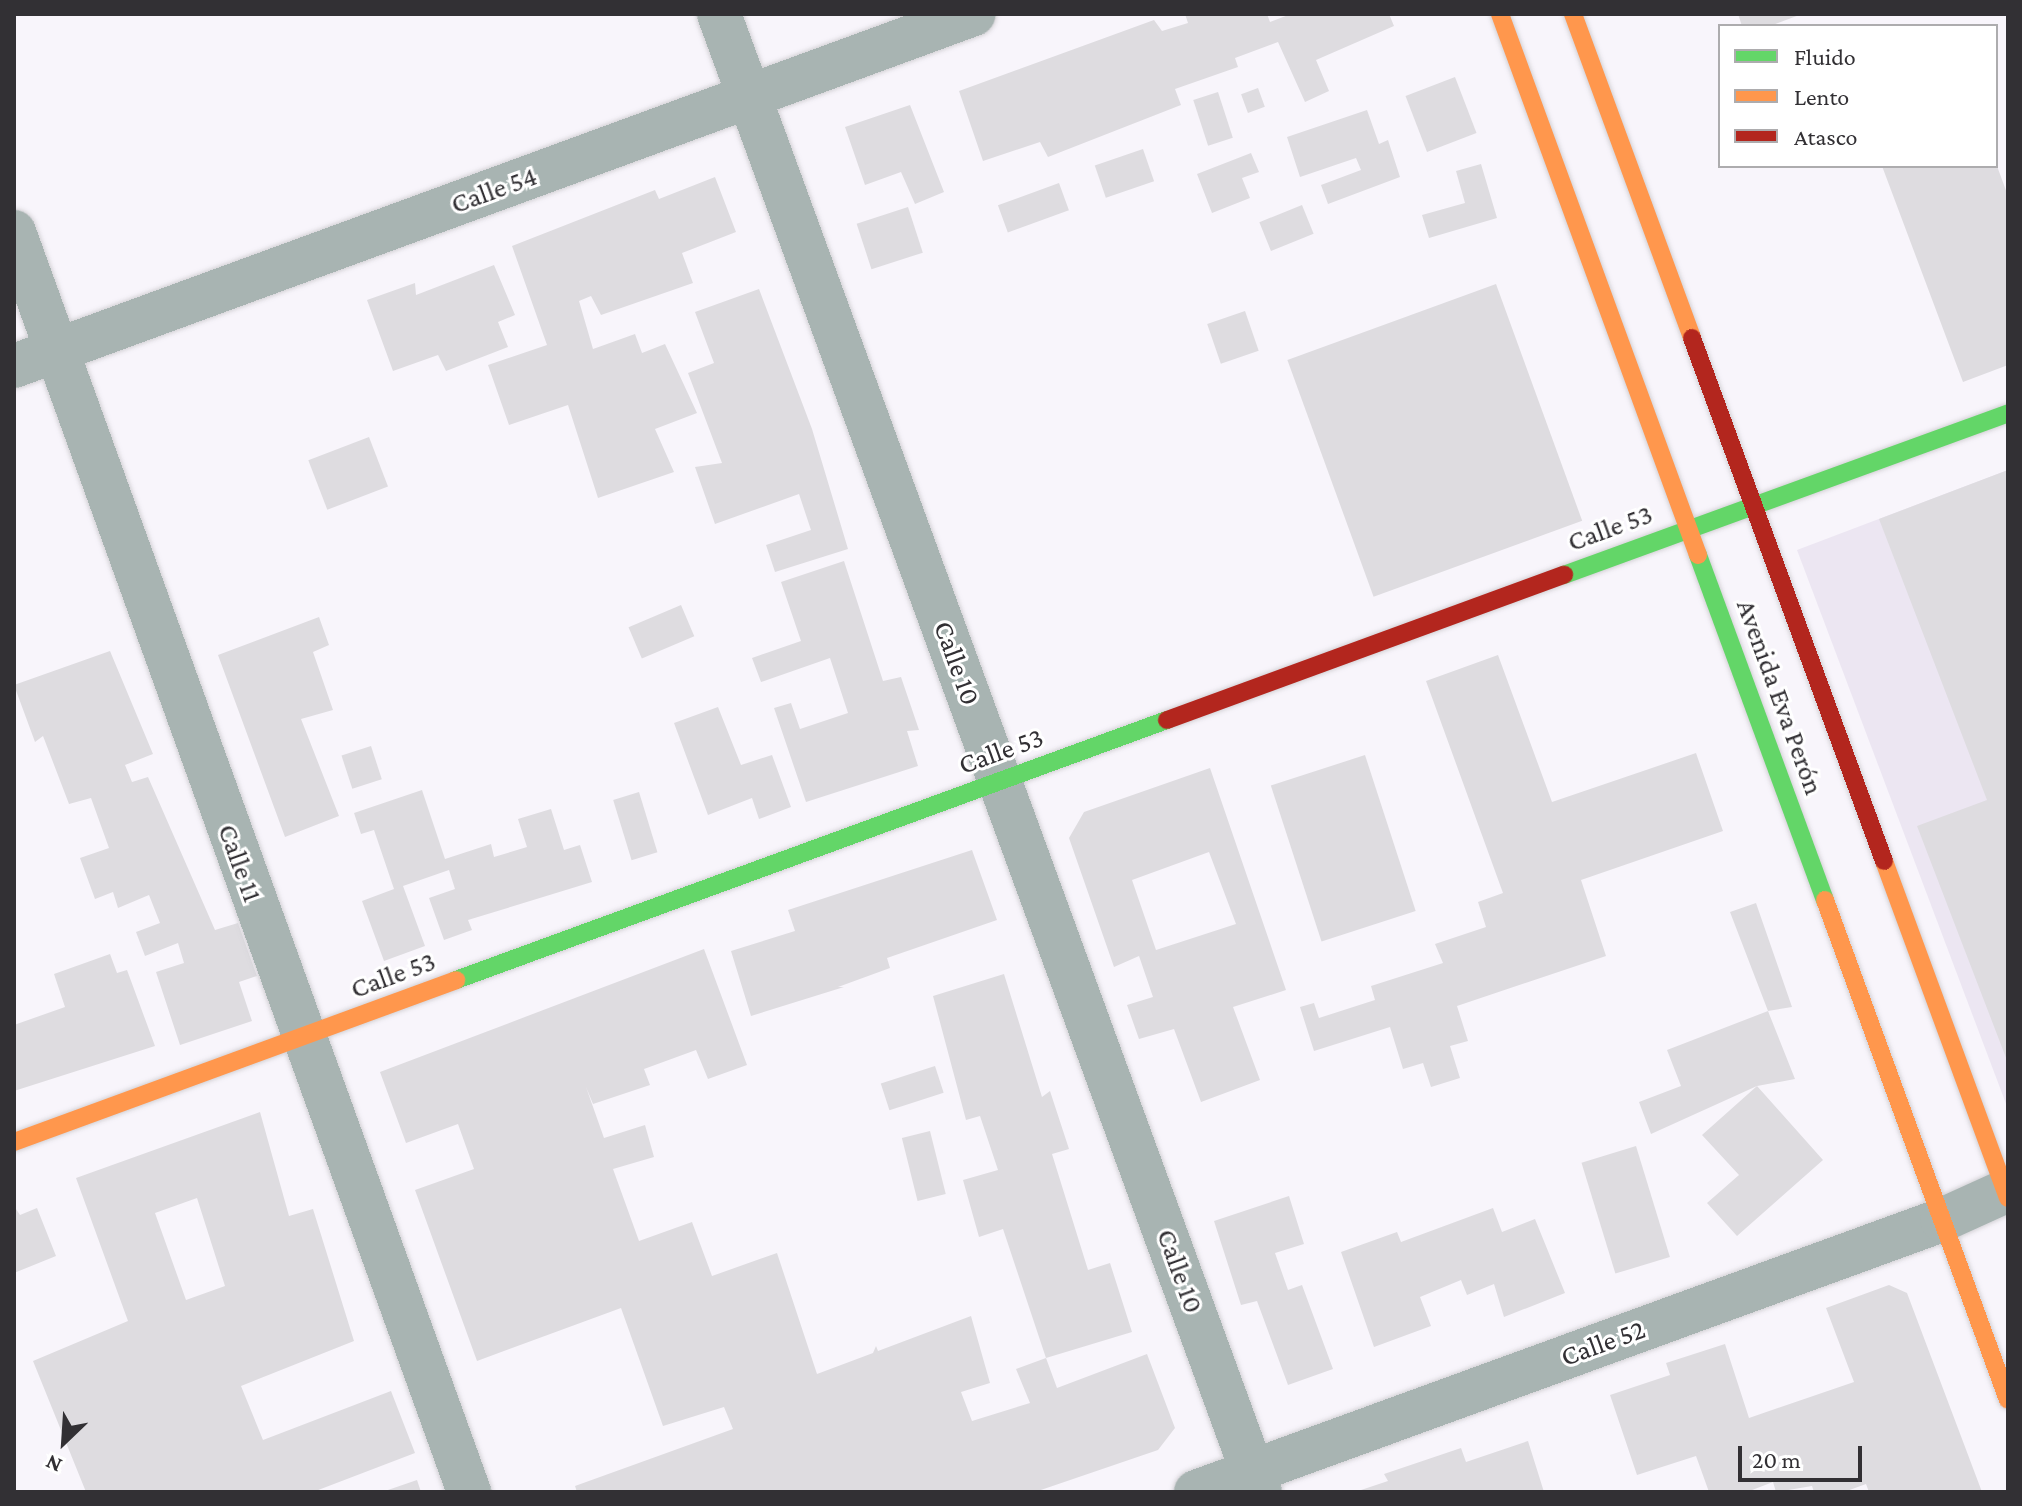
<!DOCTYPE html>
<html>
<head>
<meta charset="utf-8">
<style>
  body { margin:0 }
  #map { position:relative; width:2022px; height:1506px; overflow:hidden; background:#f8f5fb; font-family:"Crimson Pro",serif }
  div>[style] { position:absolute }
  .built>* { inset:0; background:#ece6f2 }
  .building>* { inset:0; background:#dedce0; transform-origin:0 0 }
  .roads { filter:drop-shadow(0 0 2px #d4d2d6) drop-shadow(0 0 2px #d4d2d6) }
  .street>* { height:44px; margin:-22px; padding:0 22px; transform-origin:22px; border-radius:22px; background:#a8b4b2 }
  .fast>* { height:18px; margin:-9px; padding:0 9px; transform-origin:9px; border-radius:9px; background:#63d668 }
  .slow>* { height:18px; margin:-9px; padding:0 9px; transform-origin:9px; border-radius:9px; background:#ff974d }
  .jam>* { height:18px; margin:-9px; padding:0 9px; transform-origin:9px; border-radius:9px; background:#b3261e }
  span { translate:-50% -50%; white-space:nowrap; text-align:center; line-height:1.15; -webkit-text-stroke:6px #fff; paint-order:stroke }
  .street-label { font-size:28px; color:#323034 }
  .frame { position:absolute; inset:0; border:16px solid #323034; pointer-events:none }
  .legend { position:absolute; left:1718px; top:24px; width:280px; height:144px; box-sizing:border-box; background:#fff; border:2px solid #adacae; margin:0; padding:10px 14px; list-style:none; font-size:24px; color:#323034 }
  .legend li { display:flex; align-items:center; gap:16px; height:40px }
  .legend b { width:40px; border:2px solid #adacae }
  .north { position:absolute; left:24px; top:1402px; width:80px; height:80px; -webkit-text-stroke:6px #fff; paint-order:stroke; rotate:205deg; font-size:22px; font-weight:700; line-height:32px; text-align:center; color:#323034 }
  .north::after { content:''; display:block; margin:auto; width:28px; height:36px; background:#323034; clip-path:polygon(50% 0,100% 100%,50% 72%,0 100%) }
  .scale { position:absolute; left:1738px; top:1446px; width:124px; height:36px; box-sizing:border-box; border:4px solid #323034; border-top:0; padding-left:10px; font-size:24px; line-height:28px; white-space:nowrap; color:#323034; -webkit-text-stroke:6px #fff; paint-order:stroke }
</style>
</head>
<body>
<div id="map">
  <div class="built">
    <div style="clip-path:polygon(2008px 470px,2008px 1109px,1797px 550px)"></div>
  </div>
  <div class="building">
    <div style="clip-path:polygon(1185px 14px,1267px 14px,1270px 22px,1291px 14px,1389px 14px,1394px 26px,1316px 60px,1329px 91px,1305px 102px,1278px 42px,1235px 58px,1238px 67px,1175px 89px,1181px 105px,1048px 157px,1040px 142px,983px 161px,959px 91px,1154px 20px,1162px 31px,1188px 23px)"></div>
    <div style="clip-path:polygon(1738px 14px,1802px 14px,1770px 26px,1742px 26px)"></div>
    <div style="left:1455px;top:77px;width:60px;height:53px;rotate:69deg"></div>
    <div style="left:1258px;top:88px;width:20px;height:18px;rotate:70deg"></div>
    <div style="left:1218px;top:92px;width:48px;height:26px;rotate:72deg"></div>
    <div style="clip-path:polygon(910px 105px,944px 192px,915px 204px,901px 172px,865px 185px,845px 127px)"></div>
    <div style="clip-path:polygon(1367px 110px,1379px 144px,1388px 140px,1400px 177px,1328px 204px,1321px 185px,1361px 170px,1356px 158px,1300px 177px,1287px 137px)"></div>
    <div style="left:1143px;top:149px;width:34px;height:51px;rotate:71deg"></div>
    <div style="clip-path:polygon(1251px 153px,1259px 172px,1242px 178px,1250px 198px,1212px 213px,1197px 174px)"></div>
    <div style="clip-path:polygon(1481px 164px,1497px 218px,1429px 238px,1422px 215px,1465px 203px,1456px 171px)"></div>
    <div style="clip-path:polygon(1882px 166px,1997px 166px,2008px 196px,2008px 365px,1963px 382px)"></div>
    <div style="clip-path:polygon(715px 177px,736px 232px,682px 253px,693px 283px,601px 315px,591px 296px,579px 301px,593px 349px,635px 334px,642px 353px,665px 344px,697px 413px,655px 429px,674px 472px,598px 498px,568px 405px,509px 425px,488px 365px,547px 345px,512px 246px,655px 190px,659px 199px)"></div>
    <div style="left:1059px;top:183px;width:29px;height:65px;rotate:70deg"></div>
    <div style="left:1302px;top:205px;width:31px;height:46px;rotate:68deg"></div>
    <div style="left:908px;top:207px;width:48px;height:54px;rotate:72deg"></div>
    <div style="clip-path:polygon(494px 265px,515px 315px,498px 322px,508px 347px,446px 371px,438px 355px,393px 371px,367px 300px,415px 283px,416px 295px)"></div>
    <div style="left:1496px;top:284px;width:252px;height:222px;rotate:70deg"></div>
    <div style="clip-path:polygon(759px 289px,812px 429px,848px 549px,775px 572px,766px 545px,811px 530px,799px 494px,715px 524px,695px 467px,722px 463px,688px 373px,714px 363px,695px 312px)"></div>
    <div style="left:1245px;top:311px;width:42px;height:40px;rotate:71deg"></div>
    <div style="left:369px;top:437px;width:53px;height:65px;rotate:69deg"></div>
    <div style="clip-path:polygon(2008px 470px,2008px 1063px,1917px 826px,1987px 800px,1879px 519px)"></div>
    <div style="clip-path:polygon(844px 561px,883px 681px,901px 677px,919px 730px,907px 731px,918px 766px,806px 802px,774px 708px,791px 703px,800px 729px,848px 713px,830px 658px,761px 682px,752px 658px,801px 641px,781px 582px)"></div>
    <div style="left:681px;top:605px;width:34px;height:57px;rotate:67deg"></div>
    <div style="clip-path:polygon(319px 617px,329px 645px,313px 652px,333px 710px,301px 719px,339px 816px,285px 837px,218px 655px)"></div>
    <div style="clip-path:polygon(110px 651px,153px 754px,125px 765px,132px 782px,148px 777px,215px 930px,238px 923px,257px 976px,239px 982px,252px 1021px,180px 1045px,156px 972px,184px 963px,178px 943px,145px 956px,136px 932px,160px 923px,149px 895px,118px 908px,113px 892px,95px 899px,80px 858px,109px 848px,91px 798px,69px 804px,43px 736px,35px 742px,14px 685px)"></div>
    <div style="clip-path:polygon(1498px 655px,1552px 802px,1696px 753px,1723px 831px,1581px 880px,1606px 956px,1457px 1006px,1468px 1041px,1450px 1046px,1460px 1078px,1431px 1087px,1423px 1063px,1403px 1069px,1390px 1027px,1314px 1051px,1300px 1007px,1314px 1003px,1319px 1018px,1375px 1000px,1371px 986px,1443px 963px,1435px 944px,1486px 927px,1478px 902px,1503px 893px,1426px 681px)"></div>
    <div style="clip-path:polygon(718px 707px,741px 765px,772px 755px,791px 807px,759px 819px,752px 798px,708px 815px,674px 723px)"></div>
    <div style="left:371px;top:746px;width:35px;height:31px;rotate:72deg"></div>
    <div style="left:1365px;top:755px;width:164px;height:99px;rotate:72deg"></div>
    <div style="clip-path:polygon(evenodd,1210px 768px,1286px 990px,1233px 1007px,1260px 1080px,1201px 1102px,1174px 1029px,1139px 1039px,1127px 1005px,1153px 997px,1139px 956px,1114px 967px,1069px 838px,1084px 812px,1210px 768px,1209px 852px,1236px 924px,1156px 950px,1132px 880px,1209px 852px)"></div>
    <div style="clip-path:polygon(422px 790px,445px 859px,491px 844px,494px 857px,527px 847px,518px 819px,551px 809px,564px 850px,580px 845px,592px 882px,468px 920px,472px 930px,444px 940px,429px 898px,455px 889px,449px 870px,403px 886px,425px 946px,384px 961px,362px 901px,394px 889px,374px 830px,361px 834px,354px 813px)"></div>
    <div style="left:639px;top:792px;width:63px;height:27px;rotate:73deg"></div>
    <div style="clip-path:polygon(972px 850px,997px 920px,887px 958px,890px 968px,838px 987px,844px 987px,751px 1016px,731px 951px,795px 931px,788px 910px)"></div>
    <div style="clip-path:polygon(1756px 903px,1792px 1007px,1768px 1011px,1795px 1079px,1757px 1086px,1651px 1134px,1639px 1102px,1681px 1086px,1667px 1050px,1768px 1011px,1730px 912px)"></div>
    <div style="clip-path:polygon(704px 949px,747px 1065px,708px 1079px,696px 1050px,644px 1069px,650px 1085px,593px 1104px,586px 1087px,604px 1138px,645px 1125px,654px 1157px,613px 1169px,639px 1241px,692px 1222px,712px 1276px,777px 1253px,817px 1374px,873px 1353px,876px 1346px,878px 1351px,971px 1316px,990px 1383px,961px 1392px,972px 1421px,1030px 1403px,1016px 1369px,1046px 1358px,1057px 1388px,1147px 1354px,1175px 1428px,1158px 1450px,1035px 1492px,577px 1492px,575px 1486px,733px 1429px,724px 1407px,663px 1426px,621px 1308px,477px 1361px,415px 1190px,474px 1169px,458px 1124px,406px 1143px,380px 1072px)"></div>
    <div style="clip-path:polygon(110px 954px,117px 973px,127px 970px,155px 1046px,14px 1091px,14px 1025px,65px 1007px,54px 974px)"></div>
    <div style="clip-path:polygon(1004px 974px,1042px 1097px,1050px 1091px,1069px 1149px,1052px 1154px,1088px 1270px,1110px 1263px,1132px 1332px,1046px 1358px,1003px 1229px,979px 1237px,963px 1180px,998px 1170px,980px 1116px,966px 1120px,933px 996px)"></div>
    <div style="left:935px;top:1066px;width:28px;height:57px;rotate:72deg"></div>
    <div style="clip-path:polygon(1757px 1086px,1823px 1160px,1737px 1236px,1707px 1203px,1739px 1175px,1702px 1135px)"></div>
    <div style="clip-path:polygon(evenodd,260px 1112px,289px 1216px,313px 1209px,354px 1341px,241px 1386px,263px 1440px,391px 1391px,415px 1453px,313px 1492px,86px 1492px,33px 1361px,128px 1321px,76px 1178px,260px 1112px,197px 1198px,225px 1286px,186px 1300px,155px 1213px,197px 1198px)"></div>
    <div style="left:930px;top:1131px;width:65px;height:29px;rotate:76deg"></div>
    <div style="left:1636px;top:1146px;width:116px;height:57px;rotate:73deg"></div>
    <div style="clip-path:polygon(1289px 1196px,1304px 1244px,1275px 1253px,1288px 1290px,1302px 1285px,1333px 1369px,1288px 1385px,1257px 1301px,1241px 1305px,1214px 1221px)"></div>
    <div style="clip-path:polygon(14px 1206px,20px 1215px,37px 1208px,56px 1256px,14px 1273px)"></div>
    <div style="clip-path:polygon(1493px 1208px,1502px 1232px,1535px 1219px,1565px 1293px,1504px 1317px,1494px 1284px,1467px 1295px,1461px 1280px,1420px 1297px,1431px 1326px,1374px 1347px,1341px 1252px,1397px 1232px,1401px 1242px)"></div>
    <div style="clip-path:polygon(1889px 1285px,1907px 1293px,1982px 1492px,1869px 1492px,1866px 1484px,1844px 1492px,1814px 1492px,1812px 1486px,1776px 1492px,1773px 1482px,1747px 1492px,1709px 1492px,1696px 1456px,1637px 1475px,1610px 1395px,1670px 1375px,1666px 1363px,1725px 1344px,1749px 1418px,1854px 1382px,1826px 1308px)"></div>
    <div style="clip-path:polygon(1528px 1441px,1544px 1492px,1355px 1492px,1388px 1481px,1384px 1474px,1461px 1448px,1466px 1462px)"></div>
    <div style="clip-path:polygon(417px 1480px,421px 1492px,385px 1492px,385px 1491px)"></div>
  </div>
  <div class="roads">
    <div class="street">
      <div style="left:719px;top:14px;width:1574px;rotate:69.9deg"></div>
      <div style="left:14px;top:232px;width:1340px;rotate:70.14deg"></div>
      <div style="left:14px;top:366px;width:1022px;rotate:-20.14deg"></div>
      <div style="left:1196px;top:1492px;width:794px;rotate:-20.03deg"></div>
      <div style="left:1942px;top:1220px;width:72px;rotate:-24.4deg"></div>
    </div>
    <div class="fast">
      <div style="left:1698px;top:555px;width:368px;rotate:69.8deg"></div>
      <div style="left:1564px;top:575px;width:473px;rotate:-20deg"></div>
      <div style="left:456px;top:980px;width:757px;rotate:-20.09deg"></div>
    </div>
    <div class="slow">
      <div style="left:1500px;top:14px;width:576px;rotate:69.9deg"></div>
      <div style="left:1573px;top:14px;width:345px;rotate:69.8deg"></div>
      <div style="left:1884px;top:861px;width:359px;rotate:69.8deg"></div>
      <div style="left:1825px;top:900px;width:532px;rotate:69.9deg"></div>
      <div style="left:14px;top:1142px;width:471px;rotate:-20.1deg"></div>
    </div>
    <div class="jam">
      <div style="left:1692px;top:338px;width:557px;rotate:69.84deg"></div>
      <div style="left:1167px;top:720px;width:423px;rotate:-20.1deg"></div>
    </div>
  </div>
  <div class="street-label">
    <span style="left:494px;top:190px;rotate:-20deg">Calle 54</span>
    <span style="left:1610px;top:528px;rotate:-20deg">Calle 53</span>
    <span style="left:957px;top:663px;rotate:70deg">Calle 10</span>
    <span style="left:1780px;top:697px;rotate:70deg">Avenida Eva Perón</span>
    <span style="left:1001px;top:751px;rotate:-20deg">Calle 53</span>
    <span style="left:240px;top:863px;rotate:70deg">Calle 11</span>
    <span style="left:393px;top:975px;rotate:-20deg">Calle 53</span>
    <span style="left:1180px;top:1271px;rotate:70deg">Calle 10</span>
    <span style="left:1603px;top:1343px;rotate:-20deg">Calle 52</span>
  </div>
  <div class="frame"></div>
  <ul class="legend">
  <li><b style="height:10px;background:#63d668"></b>Fluido</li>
  <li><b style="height:10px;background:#ff974d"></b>Lento</li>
  <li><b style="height:10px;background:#b3261e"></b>Atasco</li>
  </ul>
  <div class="north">N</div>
  <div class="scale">20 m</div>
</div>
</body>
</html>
